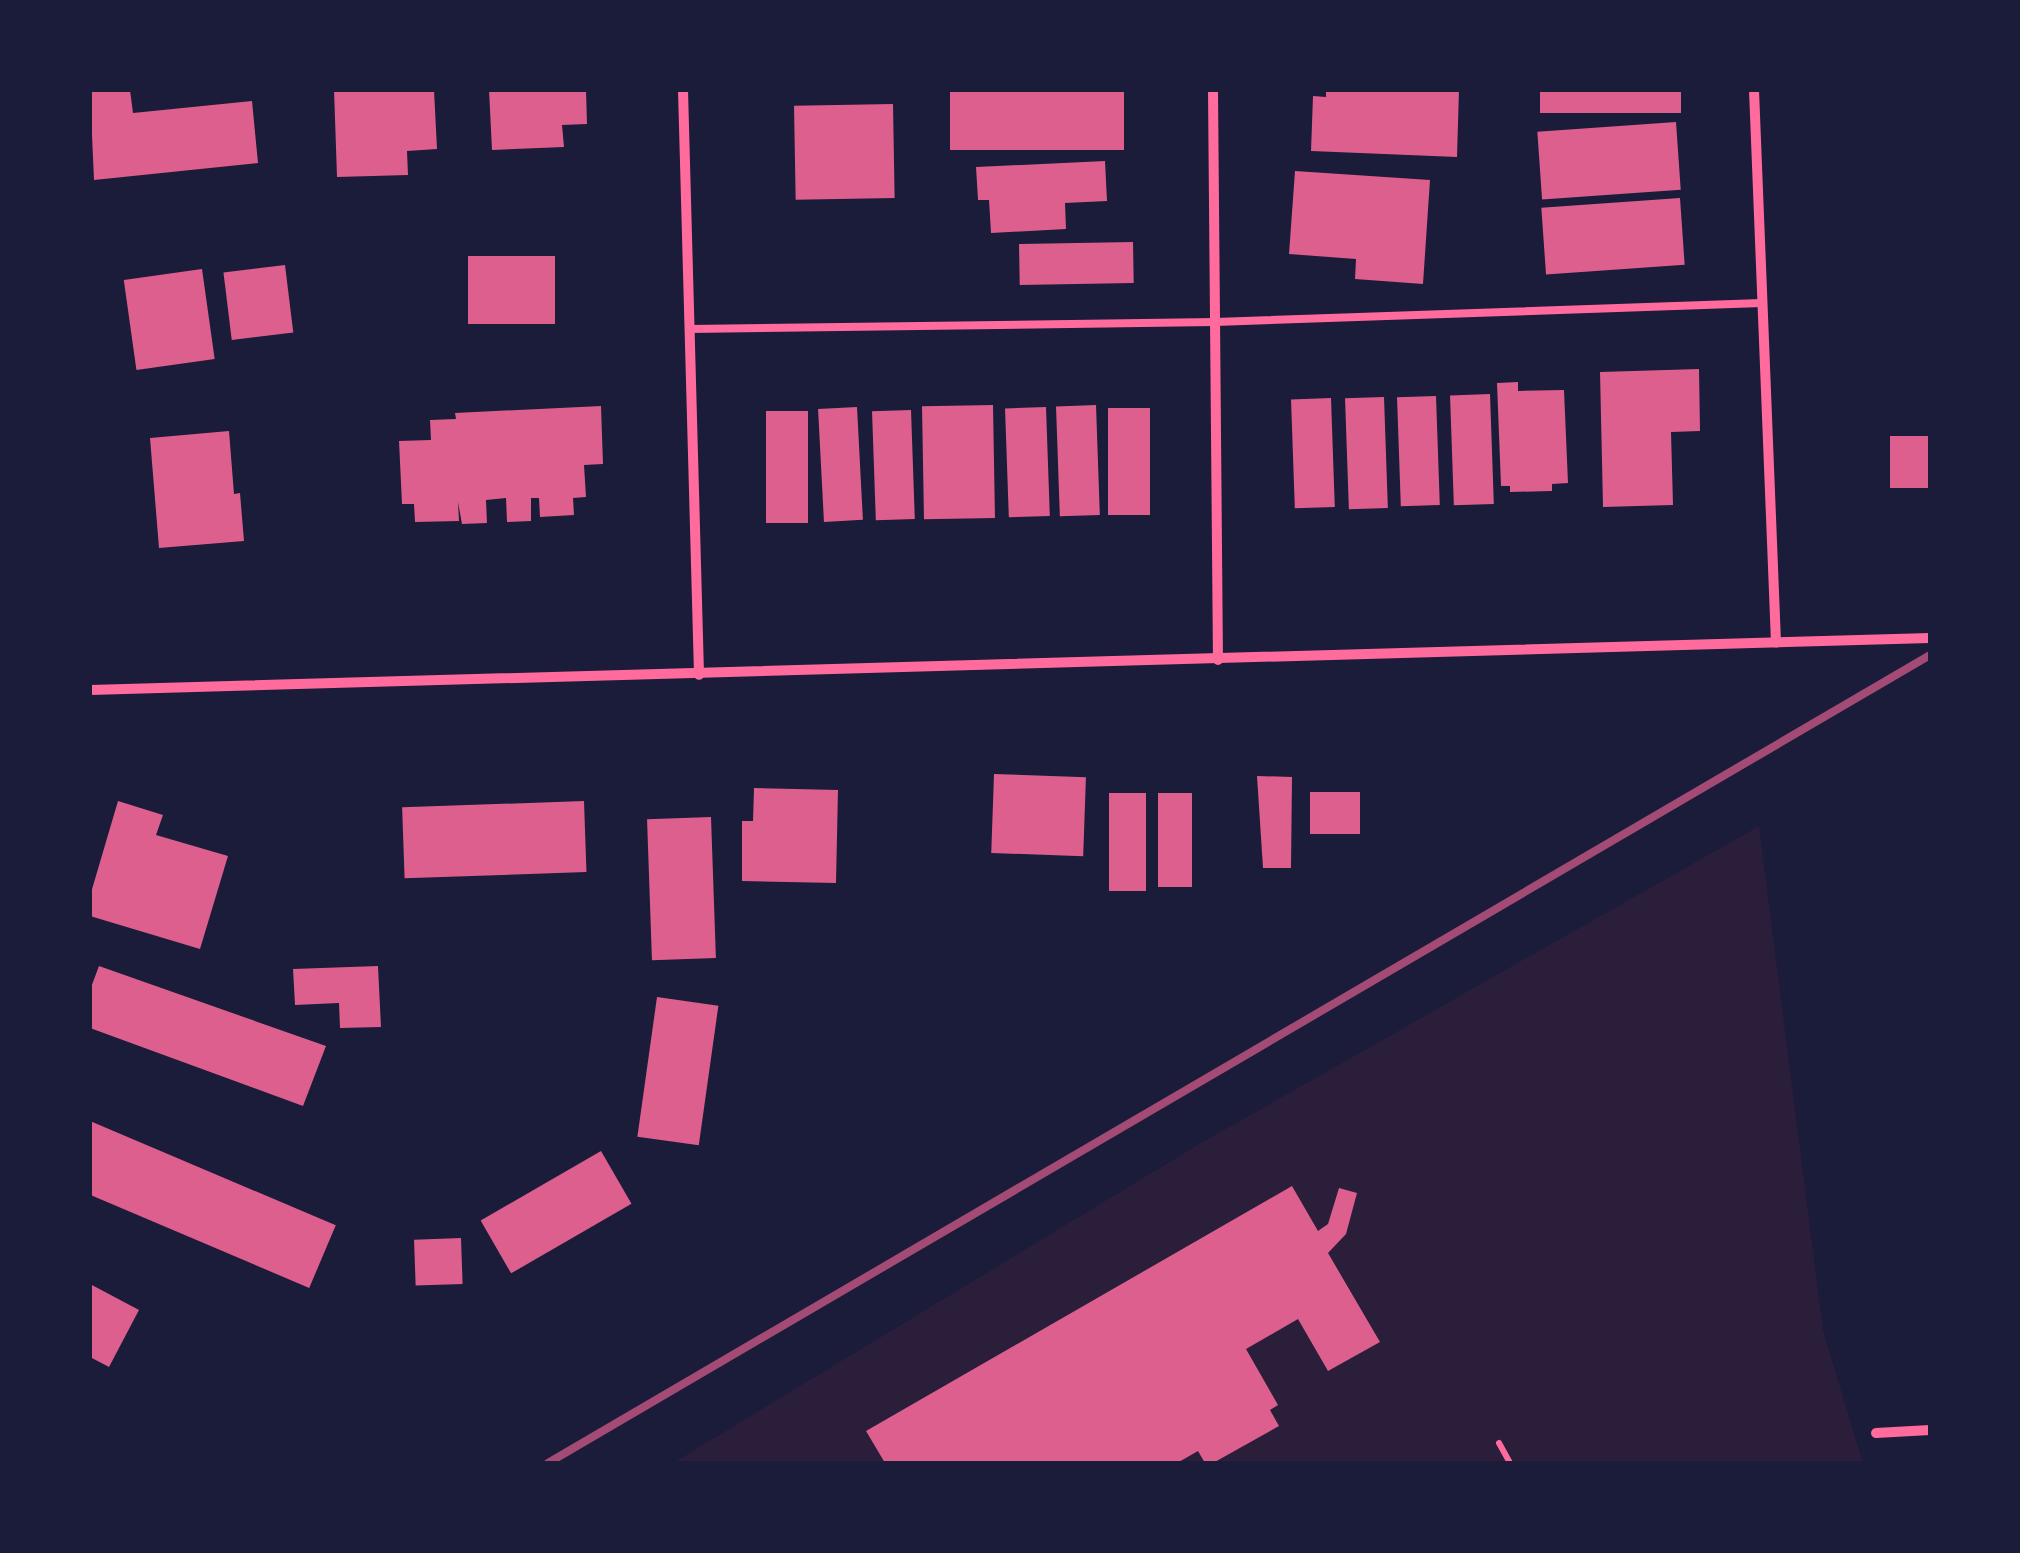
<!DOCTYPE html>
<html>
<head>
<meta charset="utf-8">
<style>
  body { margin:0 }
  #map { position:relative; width:2020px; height:1553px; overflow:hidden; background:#1b1b3a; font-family:Inter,sans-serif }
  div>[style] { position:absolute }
  .green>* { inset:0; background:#2a1e3b }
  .building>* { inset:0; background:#dd5f8e; transform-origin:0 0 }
  .path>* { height:6px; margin:-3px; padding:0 3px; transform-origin:3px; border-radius:3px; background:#ff6b9d }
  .service>* { height:8px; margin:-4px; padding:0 4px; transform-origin:4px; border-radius:4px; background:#ff6b9d }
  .minor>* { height:10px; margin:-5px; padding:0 5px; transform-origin:5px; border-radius:5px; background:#ff6b9d }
  .rail>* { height:8px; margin:-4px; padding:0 4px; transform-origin:4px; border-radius:4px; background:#a44b75 }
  span { translate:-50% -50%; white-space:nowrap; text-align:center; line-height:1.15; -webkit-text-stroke:10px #1b1b3a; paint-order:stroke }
  .frame { position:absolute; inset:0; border:92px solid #1b1b3a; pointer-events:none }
</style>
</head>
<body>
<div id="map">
  <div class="green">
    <div style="clip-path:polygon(1759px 826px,1823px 1330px,1863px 1463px,673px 1463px,1201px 1143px)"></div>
  </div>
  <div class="building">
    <div style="clip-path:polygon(90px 90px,130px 90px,133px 113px,252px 101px,258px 163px,94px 180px)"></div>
    <div style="clip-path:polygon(334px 90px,434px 90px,437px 149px,407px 151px,408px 175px,337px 177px)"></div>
    <div style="clip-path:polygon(489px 90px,586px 90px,587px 124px,562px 125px,564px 147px,492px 150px)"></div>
    <div style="left:950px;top:90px;width:174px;height:60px"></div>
    <div style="clip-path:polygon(1326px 90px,1459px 90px,1457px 157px,1311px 151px,1313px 96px,1326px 97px)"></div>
    <div style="left:1540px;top:90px;width:141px;height:23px"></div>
    <div style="left:893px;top:104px;width:94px;height:99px;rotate:89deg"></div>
    <div style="left:1676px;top:122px;width:68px;height:139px;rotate:86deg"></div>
    <div style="clip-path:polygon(1105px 161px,1107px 201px,1065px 203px,1066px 229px,991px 233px,989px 200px,978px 200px,976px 167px)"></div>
    <div style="clip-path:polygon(1295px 171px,1430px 180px,1423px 284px,1355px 279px,1356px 259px,1289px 254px)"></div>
    <div style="left:1680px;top:198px;width:67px;height:139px;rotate:86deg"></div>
    <div style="left:1133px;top:242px;width:41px;height:114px;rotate:89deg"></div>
    <div style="left:468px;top:256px;width:87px;height:68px"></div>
    <div style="left:285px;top:265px;width:68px;height:62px;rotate:83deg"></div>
    <div style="left:202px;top:269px;width:91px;height:79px;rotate:82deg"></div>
    <div style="clip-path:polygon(1699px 369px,1700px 431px,1671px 432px,1673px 505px,1603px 507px,1600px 372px)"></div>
    <div style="clip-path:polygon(1518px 382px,1518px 391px,1564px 390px,1568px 483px,1552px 484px,1552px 491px,1510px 492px,1510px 486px,1501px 486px,1497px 383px)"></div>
    <div style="left:1490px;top:394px;width:110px;height:40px;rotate:88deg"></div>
    <div style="left:1436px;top:396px;width:109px;height:39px;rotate:88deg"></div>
    <div style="left:1384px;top:397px;width:111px;height:39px;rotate:88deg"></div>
    <div style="left:1331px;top:398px;width:109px;height:40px;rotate:88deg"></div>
    <div style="left:993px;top:405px;width:113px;height:71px;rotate:89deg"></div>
    <div style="left:1096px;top:405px;width:110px;height:40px;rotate:88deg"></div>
    <div style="clip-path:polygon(601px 406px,603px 464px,584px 465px,586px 497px,573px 498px,574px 515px,540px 517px,539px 498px,531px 498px,531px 521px,507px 522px,506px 498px,486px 500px,487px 523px,462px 524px,458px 502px,459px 521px,415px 522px,414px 504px,402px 504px,399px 441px,431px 440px,430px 420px,456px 419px,455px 413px)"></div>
    <div style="left:857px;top:407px;width:113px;height:39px;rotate:87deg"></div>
    <div style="left:1046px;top:407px;width:109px;height:41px;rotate:88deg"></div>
    <div style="left:1108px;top:408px;width:42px;height:107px"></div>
    <div style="left:911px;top:410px;width:109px;height:39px;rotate:88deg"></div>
    <div style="left:766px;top:411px;width:42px;height:112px"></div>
    <div style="clip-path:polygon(229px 431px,234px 494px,240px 493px,244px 541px,159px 548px,150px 438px)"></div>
    <div style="left:1890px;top:436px;width:40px;height:52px"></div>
    <div style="left:994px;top:774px;width:92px;height:79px;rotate:2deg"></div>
    <div style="clip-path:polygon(1257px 776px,1292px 777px,1291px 868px,1263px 868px)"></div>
    <div style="clip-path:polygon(754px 788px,838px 790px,836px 883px,742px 881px,742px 821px,753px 821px)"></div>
    <div style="left:1360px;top:792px;width:42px;height:50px;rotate:90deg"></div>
    <div style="left:1109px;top:793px;width:37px;height:98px"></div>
    <div style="left:1158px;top:793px;width:34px;height:94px"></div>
    <div style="clip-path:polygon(118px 801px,163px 815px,156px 835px,228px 856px,200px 949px,90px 916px,90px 896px)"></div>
    <div style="left:584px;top:801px;width:71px;height:182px;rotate:88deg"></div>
    <div style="left:711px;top:817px;width:141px;height:64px;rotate:88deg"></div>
    <div style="clip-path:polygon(99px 966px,326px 1046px,303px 1106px,90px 1028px,90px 990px)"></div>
    <div style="clip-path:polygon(378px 966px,381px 1027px,340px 1028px,339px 1003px,295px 1005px,293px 969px)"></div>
    <div style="left:657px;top:997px;width:62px;height:141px;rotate:8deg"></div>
    <div style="left:90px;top:1121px;width:267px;height:68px;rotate:23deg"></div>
    <div style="left:601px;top:1151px;width:61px;height:139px;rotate:60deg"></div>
    <div style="clip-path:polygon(1292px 1186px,1318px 1231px,1328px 1224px,1339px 1188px,1357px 1193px,1346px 1234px,1328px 1253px,1380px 1342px,1328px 1371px,1298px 1319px,1246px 1349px,1278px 1405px,1270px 1410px,1279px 1426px,1213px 1463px,1205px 1463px,1198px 1451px,1177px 1463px,885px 1463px,866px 1431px)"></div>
    <div style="left:461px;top:1238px;width:46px;height:47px;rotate:88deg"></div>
    <div style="clip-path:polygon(90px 1284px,139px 1310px,109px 1367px,90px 1357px)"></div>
  </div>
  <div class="path">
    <div style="left:1499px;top:1443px;width:23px;rotate:61deg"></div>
  </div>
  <div class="service">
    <div style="left:689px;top:329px;width:526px;rotate:-0.76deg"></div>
    <div style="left:1215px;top:322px;width:547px;rotate:-1.99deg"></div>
  </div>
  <div class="minor">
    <div style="left:683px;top:90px;width:585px;rotate:88.43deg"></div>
    <div style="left:1213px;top:90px;width:570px;rotate:89.5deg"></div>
    <div style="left:1754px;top:90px;width:553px;rotate:87.72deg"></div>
    <div style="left:90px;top:690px;width:1841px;rotate:-1.62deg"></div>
    <div style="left:1876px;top:1433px;width:54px;rotate:-3.2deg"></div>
  </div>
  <div class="rail">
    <div style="left:548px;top:1463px;width:1601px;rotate:-30.31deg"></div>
  </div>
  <div class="frame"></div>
</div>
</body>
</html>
